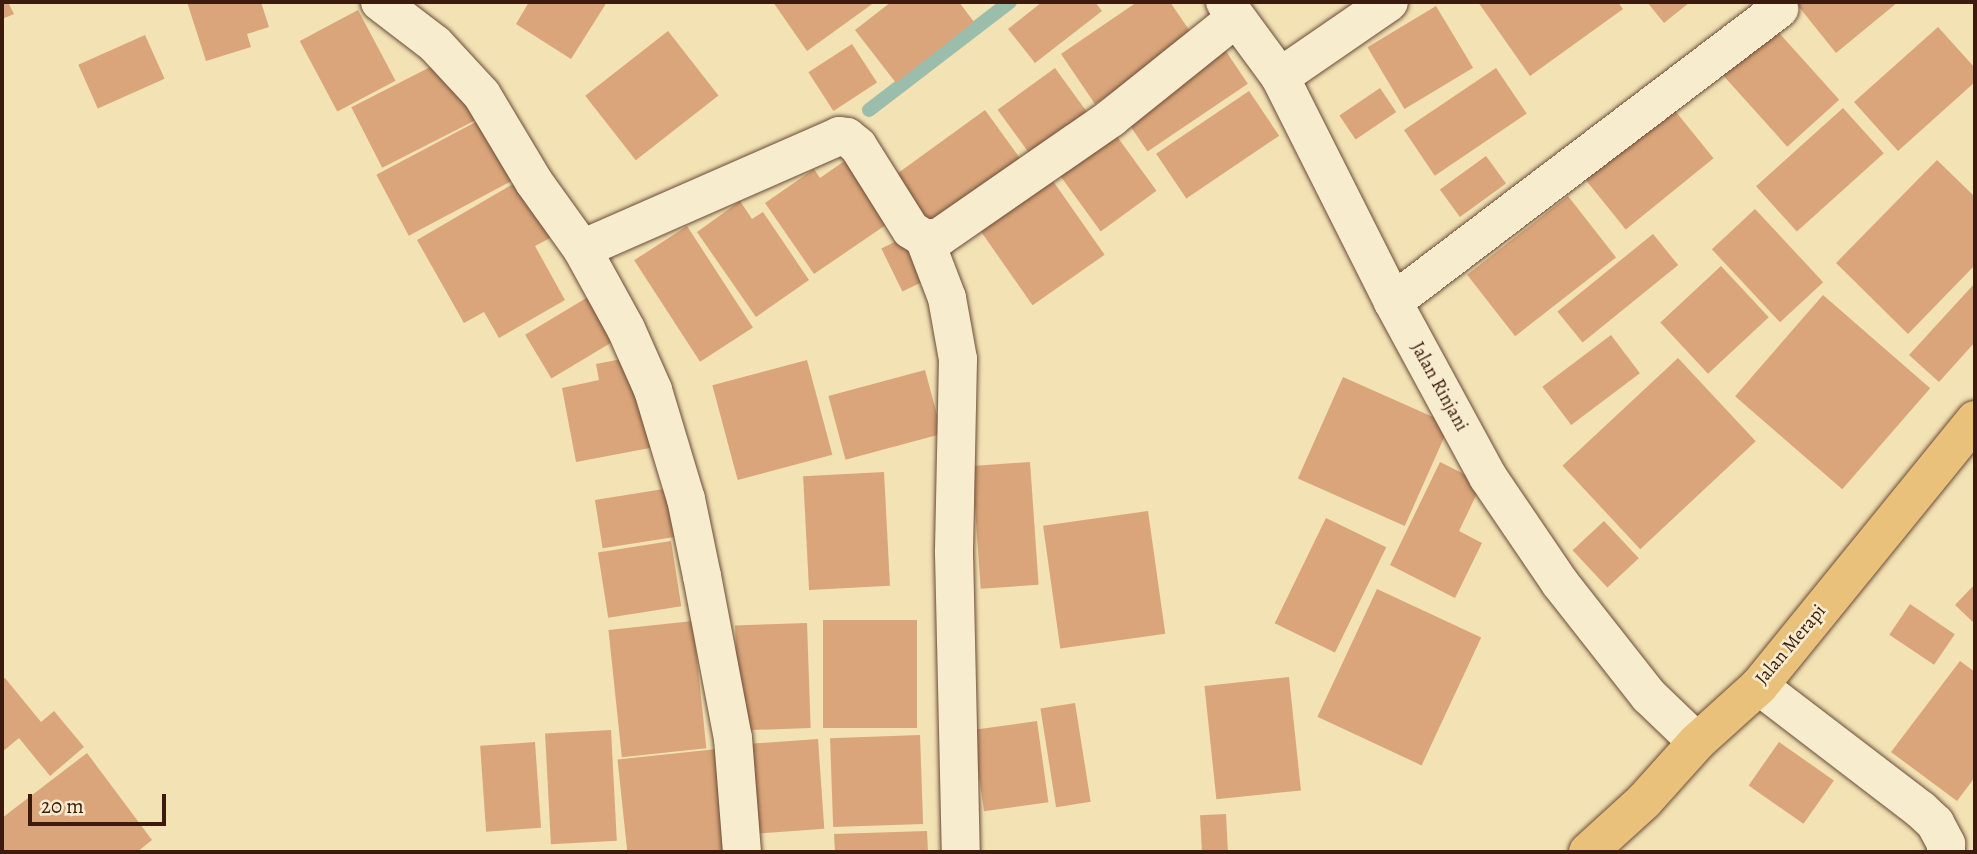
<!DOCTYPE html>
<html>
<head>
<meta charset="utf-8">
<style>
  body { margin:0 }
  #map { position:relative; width:1977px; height:854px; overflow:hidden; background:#f3e2b4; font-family:Alegreya,serif }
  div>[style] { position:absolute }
  .stream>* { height:14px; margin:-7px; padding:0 7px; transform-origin:7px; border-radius:7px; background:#9bbeac }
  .building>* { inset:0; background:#daa57a; transform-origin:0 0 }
  .roads { filter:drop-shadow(0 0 2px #6a4c37) drop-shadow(0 0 2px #6a4c37) }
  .minor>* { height:38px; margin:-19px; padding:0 19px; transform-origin:19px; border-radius:19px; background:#f7ecce }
  .primary>* { height:38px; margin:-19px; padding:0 19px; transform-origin:19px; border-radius:19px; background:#eac17a }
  span { translate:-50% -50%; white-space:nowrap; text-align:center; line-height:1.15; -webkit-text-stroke:5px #f7ecce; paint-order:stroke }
  .street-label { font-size:19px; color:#3c1a0d }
  .frame { position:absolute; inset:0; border:4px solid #3c1a0d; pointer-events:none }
  .scale { position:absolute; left:28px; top:794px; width:138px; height:32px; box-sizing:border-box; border:4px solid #3c1a0d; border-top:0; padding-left:9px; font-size:21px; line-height:24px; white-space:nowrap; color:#3c1a0d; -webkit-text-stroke:5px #f7ecce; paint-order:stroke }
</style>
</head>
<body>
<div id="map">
  <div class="stream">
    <div style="left:869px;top:110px;width:178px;rotate:-37.5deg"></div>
  </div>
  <div class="building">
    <div style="clip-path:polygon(2px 2px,8px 2px,14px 14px,2px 19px)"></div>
    <div style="clip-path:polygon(187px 2px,261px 2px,269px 27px,247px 34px,251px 47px,206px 61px)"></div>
    <div style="clip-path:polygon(529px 2px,607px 2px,571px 59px,516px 24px)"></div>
    <div style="clip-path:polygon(773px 2px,875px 2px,807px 51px)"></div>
    <div style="clip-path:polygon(891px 2px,959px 2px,974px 22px,896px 83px,855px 30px)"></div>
    <div style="clip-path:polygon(1042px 2px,1095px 2px,1102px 11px,1035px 63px,1008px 29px)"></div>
    <div style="clip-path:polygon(1137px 2px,1170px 2px,1194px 37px,1095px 104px,1061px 54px)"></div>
    <div style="clip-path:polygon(1478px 2px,1618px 2px,1623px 9px,1530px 76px)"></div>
    <div style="clip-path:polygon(1647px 2px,1690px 2px,1664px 23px)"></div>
    <div style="clip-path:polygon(1795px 2px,1898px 2px,1836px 53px)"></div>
    <div style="left:1436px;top:6px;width:72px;height:80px;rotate:59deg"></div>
    <div style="left:358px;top:10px;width:80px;height:66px;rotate:62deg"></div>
    <div style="left:1771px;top:24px;width:102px;height:70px;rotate:48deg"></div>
    <div style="clip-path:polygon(1938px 27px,1975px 68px,1975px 82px,1898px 151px,1854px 102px)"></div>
    <div style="left:668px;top:31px;width:82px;height:105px;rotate:52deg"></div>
    <div style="left:145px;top:35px;width:48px;height:73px;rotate:66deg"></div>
    <div style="left:852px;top:44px;width:46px;height:52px;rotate:57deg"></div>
    <div style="left:1221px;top:44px;width:48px;height:121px;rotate:56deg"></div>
    <div style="left:444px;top:60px;width:68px;height:104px;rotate:63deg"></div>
    <div style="left:1055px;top:68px;width:58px;height:71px;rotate:54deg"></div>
    <div style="left:1496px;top:68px;width:55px;height:111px;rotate:56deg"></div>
    <div style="left:1380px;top:88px;width:29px;height:49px;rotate:56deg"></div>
    <div style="left:1249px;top:91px;width:54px;height:112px;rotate:56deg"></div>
    <div style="left:1672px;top:107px;width:66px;height:113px;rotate:51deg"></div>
    <div style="left:1843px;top:108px;width:61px;height:117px;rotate:48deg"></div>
    <div style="left:985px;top:110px;width:63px;height:121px;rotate:54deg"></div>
    <div style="left:485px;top:117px;width:69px;height:123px;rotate:62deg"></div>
    <div style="left:1113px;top:131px;width:74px;height:69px;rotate:54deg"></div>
    <div style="clip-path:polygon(853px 155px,896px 218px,814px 274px,765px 203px,814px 169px,820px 178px)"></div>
    <div style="left:1486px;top:156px;width:34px;height:57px;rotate:54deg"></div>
    <div style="clip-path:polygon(1937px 160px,1975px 197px,1975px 265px,1908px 334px,1836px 263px)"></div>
    <div style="clip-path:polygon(520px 180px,552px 237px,535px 246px,565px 300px,499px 338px,484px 312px,464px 323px,417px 240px)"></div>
    <div style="left:1053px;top:181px;width:90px;height:88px;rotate:55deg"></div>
    <div style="left:1568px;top:196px;width:78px;height:128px;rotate:52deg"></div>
    <div style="clip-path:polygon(740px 201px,752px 219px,763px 212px,809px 280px,756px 317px,697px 232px)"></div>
    <div style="left:1755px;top:209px;width:100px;height:59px;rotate:47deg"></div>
    <div style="left:687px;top:226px;width:121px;height:63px;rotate:57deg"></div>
    <div style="left:911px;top:234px;width:48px;height:33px;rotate:64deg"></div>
    <div style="left:1653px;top:234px;width:40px;height:123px;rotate:51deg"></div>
    <div style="left:1721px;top:266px;width:70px;height:83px;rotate:47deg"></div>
    <div style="clip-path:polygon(1975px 283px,1975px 342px,1939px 382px,1909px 355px)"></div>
    <div style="left:598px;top:291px;width:51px;height:85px;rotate:59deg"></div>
    <div style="left:1823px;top:295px;width:142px;height:134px;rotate:41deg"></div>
    <div style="left:1611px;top:335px;width:48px;height:86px;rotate:53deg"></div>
    <div style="clip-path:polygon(637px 356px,655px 447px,576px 462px,562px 388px,599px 380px,596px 364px)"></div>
    <div style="left:1678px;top:358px;width:114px;height:158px;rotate:47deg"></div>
    <div style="left:807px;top:360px;width:98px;height:98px;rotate:75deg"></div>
    <div style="left:925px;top:370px;width:66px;height:100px;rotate:75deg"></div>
    <div style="left:1343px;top:377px;width:117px;height:111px;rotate:24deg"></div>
    <div style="left:1030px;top:462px;width:123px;height:58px;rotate:86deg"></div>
    <div style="clip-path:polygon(1440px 462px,1482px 483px,1459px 531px,1482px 543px,1455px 598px,1390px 565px)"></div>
    <div style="left:884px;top:472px;width:114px;height:81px;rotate:87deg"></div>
    <div style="left:670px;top:488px;width:49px;height:76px;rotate:81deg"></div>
    <div style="left:1148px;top:511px;width:124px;height:106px;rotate:82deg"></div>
    <div style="left:1326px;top:518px;width:67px;height:117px;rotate:26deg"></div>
    <div style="left:1604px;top:521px;width:51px;height:43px;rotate:47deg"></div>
    <div style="left:671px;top:541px;width:66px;height:74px;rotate:81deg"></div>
    <div style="clip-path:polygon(1975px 584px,1975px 624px,1955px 605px)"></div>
    <div style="left:1377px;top:589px;width:115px;height:141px;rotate:25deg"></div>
    <div style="left:1910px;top:604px;width:54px;height:37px;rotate:34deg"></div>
    <div style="left:823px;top:620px;width:94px;height:108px"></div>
    <div style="left:693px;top:621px;width:128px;height:85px;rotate:84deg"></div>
    <div style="left:807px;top:623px;width:105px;height:72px;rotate:88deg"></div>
    <div style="clip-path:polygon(1960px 661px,1975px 672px,1975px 777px,1957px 801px,1891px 752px)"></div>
    <div style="left:1289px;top:677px;width:114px;height:85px;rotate:84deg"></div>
    <div style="clip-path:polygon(5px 678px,41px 722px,54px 711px,84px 747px,50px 776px,19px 738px,2px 752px,2px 680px)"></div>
    <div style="left:1075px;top:703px;width:100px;height:35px;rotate:81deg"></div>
    <div style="left:1037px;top:721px;width:82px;height:65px;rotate:82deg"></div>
    <div style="left:611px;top:730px;width:111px;height:66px;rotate:87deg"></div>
    <div style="left:920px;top:735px;width:89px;height:90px;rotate:88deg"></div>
    <div style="left:818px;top:739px;width:90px;height:78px;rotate:86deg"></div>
    <div style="left:535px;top:742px;width:86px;height:55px;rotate:86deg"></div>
    <div style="left:1779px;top:742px;width:67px;height:53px;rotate:35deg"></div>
    <div style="left:717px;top:749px;width:101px;height:100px;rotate:84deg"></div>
    <div style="clip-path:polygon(87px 753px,152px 840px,137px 852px,2px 852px,2px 818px)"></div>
    <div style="left:1226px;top:814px;width:38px;height:26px;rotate:87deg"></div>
    <div style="clip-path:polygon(927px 831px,928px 852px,835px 852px,834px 834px)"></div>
  </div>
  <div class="roads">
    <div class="minor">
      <div style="left:380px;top:2px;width:69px;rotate:37.4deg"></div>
      <div style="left:435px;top:44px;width:69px;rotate:47.3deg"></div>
      <div style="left:482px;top:95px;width:101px;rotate:59.1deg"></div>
      <div style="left:534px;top:182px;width:82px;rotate:54.4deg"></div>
      <div style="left:582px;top:249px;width:91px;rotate:61.2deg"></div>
      <div style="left:626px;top:329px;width:67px;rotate:66.1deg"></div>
      <div style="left:653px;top:390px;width:114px;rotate:73.2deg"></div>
      <div style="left:686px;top:499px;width:79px;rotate:78.3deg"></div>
      <div style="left:702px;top:576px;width:165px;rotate:79.2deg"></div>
      <div style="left:733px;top:738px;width:114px;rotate:85.5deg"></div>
      <div style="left:1225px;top:2px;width:93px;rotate:53.7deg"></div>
      <div style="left:1280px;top:77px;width:252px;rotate:63.3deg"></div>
      <div style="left:1393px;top:302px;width:199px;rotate:61.5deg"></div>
      <div style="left:1488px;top:477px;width:128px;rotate:55.8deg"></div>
      <div style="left:1560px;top:583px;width:144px;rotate:51.8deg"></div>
      <div style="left:1649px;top:696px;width:66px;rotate:43.8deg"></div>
      <div style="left:1280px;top:77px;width:132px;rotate:-34.5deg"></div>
      <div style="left:924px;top:238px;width:64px;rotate:69deg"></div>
      <div style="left:947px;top:298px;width:62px;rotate:79.8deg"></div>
      <div style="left:958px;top:359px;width:194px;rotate:91.2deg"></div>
      <div style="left:954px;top:553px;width:299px;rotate:88.7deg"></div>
      <div style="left:582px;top:249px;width:281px;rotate:-23.7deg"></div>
      <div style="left:839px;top:136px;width:8px;rotate:7deg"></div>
      <div style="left:847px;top:137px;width:14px;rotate:39deg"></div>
      <div style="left:858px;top:146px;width:99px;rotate:57.8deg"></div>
      <div style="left:911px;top:230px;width:15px;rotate:32deg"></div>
      <div style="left:924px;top:238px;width:14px"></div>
      <div style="left:938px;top:238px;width:211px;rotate:-34.7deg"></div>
      <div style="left:1111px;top:118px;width:160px;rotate:-38.7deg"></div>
      <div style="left:1393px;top:302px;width:485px;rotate:-37.2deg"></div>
      <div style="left:1759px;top:686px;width:203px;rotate:37.4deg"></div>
      <div style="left:1920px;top:809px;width:21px;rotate:43deg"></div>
      <div style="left:1935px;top:823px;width:24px;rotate:62deg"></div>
      <div style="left:1946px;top:844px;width:8px;rotate:90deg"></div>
    </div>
    <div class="primary">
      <div style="left:1588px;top:852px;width:76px;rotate:-42.3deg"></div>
      <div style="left:1644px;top:801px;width:79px;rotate:-48.1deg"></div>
      <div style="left:1697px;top:742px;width:84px;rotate:-42.1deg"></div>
      <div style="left:1759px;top:686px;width:343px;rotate:-50.9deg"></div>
    </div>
  </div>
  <div class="street-label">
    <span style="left:1439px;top:387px;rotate:61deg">Jalan Rinjani</span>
    <span style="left:1791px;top:645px;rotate:-50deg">Jalan Merapi</span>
  </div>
  <div class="frame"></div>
  <div class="scale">20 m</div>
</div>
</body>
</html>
